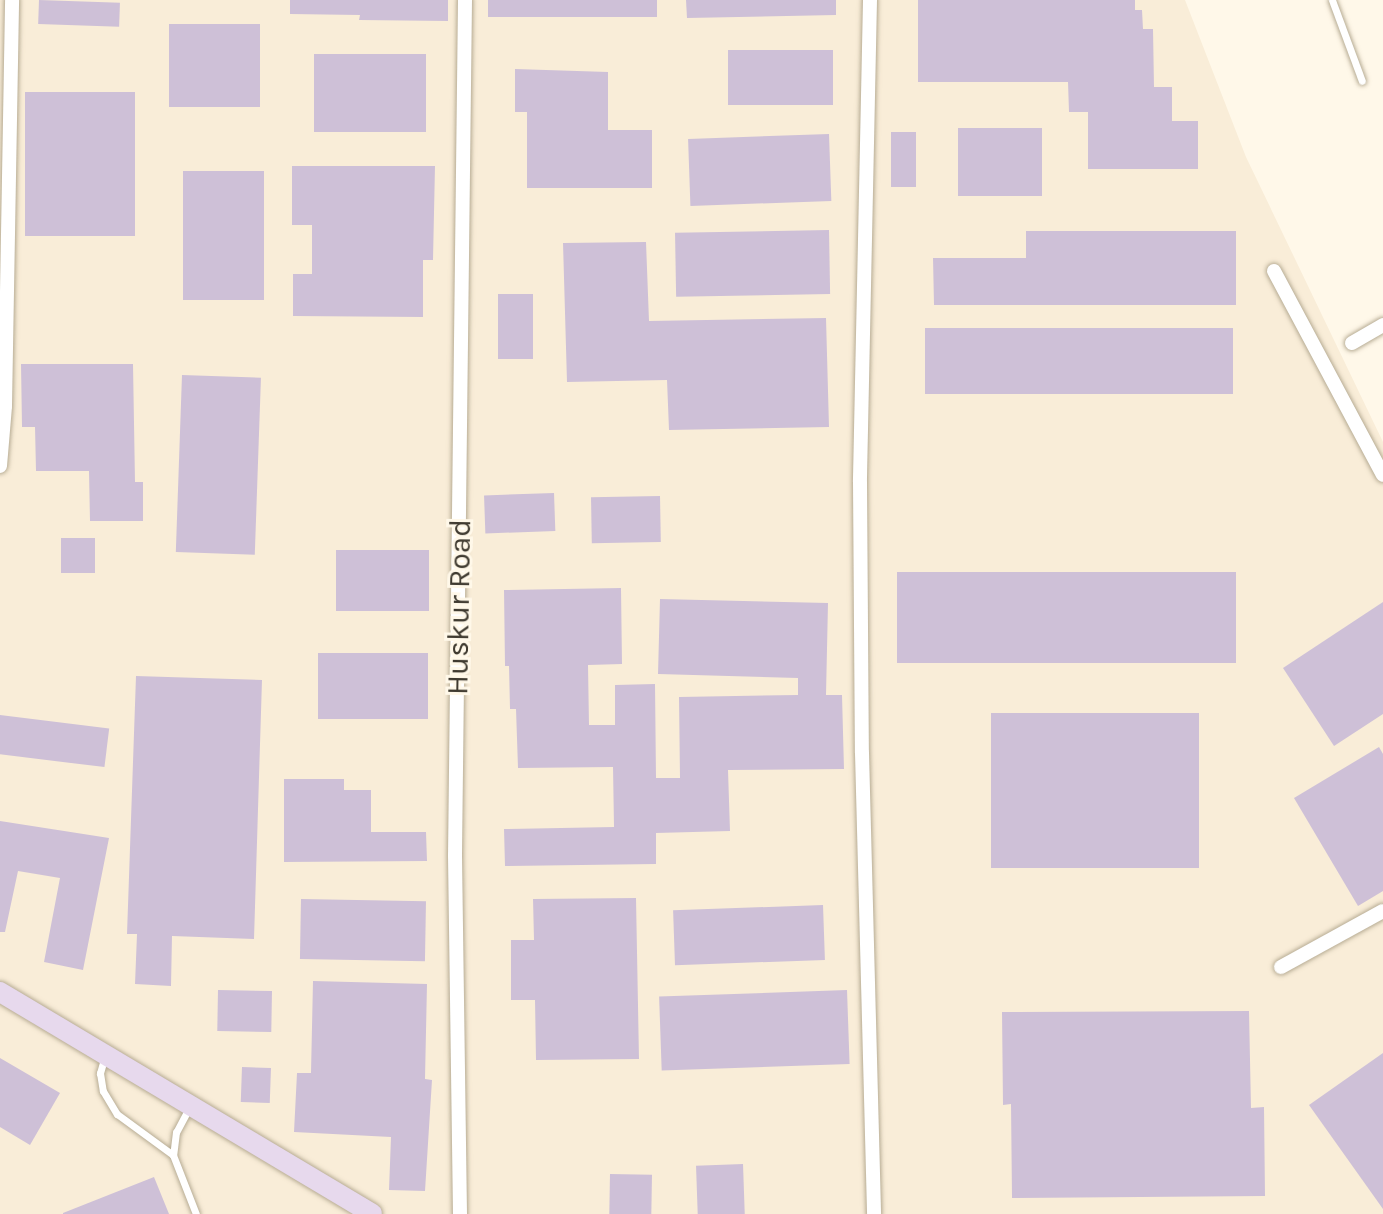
<!DOCTYPE html>
<html>
<head>
<meta charset="utf-8">
<style>
  body { margin:0 }
  #map { position:relative; width:1383px; height:1214px; overflow:hidden; background:#fff8e9; font-family:Karla,sans-serif }
  div>[style] { position:absolute }
  .industrial>* { inset:0; background:#f9edd8 }
  .building>* { inset:0; background:#cec0d7; transform-origin:0 0 }
  .roads { filter:drop-shadow(0 0 2px #b7ac94) drop-shadow(0 0 2px #b7ac94) }
  .lane>* { height:7px; margin:-3.5px; padding:0 3.5px; transform-origin:3.5px; border-radius:3.5px; background:#fff }
  .street>* { height:14px; margin:-7px; padding:0 7px; transform-origin:7px; border-radius:7px; background:#fff }
  .secondary>* { height:20px; margin:-10px; padding:0 10px; transform-origin:10px; border-radius:10px; background:#e7d9ed }
  span { translate:-50% -50%; white-space:nowrap; text-align:center; line-height:1.15; -webkit-text-stroke:6px #fff8e9; paint-order:stroke }
  .street-label { font-size:30px; color:#3f3a30 }
</style>
</head>
<body>
<div id="map">
  <div class="industrial">
    <div style="clip-path:polygon(0 0,1185px 0,1246px 157px,1383px 442px,1383px 1214px,0 1214px)"></div>
  </div>
  <div class="building">
    <div style="left:39px;top:0;width:81px;height:24px;rotate:2deg"></div>
    <div style="clip-path:polygon(290px 0,448px 0,448px 21px,359px 20px,360px 15px,290px 14px)"></div>
    <div style="left:488px;top:0;width:169px;height:17px"></div>
    <div style="clip-path:polygon(686px 0,836px 0,836px 15px,687px 18px)"></div>
    <div style="clip-path:polygon(918px 0,1135px 0,1135px 10px,1142px 10px,1143px 29px,1153px 29px,1154px 87px,1172px 87px,1172px 121px,1198px 121px,1198px 169px,1088px 169px,1088px 112px,1069px 112px,1068px 82px,918px 82px)"></div>
    <div style="left:169px;top:24px;width:91px;height:83px"></div>
    <div style="left:728px;top:50px;width:105px;height:55px"></div>
    <div style="left:314px;top:54px;width:112px;height:78px"></div>
    <div style="clip-path:polygon(515px 69px,608px 72px,608px 130px,652px 130px,652px 188px,527px 188px,527px 112px,515px 112px)"></div>
    <div style="left:25px;top:92px;width:110px;height:144px"></div>
    <div style="left:958px;top:128px;width:84px;height:68px"></div>
    <div style="left:891px;top:132px;width:25px;height:55px"></div>
    <div style="left:829px;top:134px;width:67px;height:141px;rotate:88deg"></div>
    <div style="clip-path:polygon(292px 166px,435px 166px,433px 260px,423px 260px,423px 317px,293px 316px,293px 274px,312px 274px,312px 225px,292px 225px)"></div>
    <div style="left:183px;top:171px;width:81px;height:129px"></div>
    <div style="left:829px;top:230px;width:64px;height:154px;rotate:89deg"></div>
    <div style="clip-path:polygon(1026px 231px,1236px 231px,1236px 305px,934px 305px,933px 258px,1026px 258px)"></div>
    <div style="clip-path:polygon(646px 242px,649px 321px,826px 318px,829px 427px,669px 430px,667px 380px,567px 382px,563px 243px)"></div>
    <div style="left:498px;top:294px;width:35px;height:65px"></div>
    <div style="left:925px;top:328px;width:308px;height:66px"></div>
    <div style="clip-path:polygon(21px 364px,133px 364px,135px 482px,143px 482px,143px 521px,90px 521px,89px 471px,36px 471px,35px 427px,22px 427px)"></div>
    <div style="left:182px;top:375px;width:79px;height:177px;rotate:2deg"></div>
    <div style="left:554px;top:493px;width:38px;height:70px;rotate:88deg"></div>
    <div style="left:660px;top:496px;width:46px;height:69px;rotate:89deg"></div>
    <div style="left:61px;top:538px;width:34px;height:35px"></div>
    <div style="left:336px;top:550px;width:93px;height:61px"></div>
    <div style="left:897px;top:572px;width:339px;height:91px"></div>
    <div style="clip-path:polygon(621px 588px,622px 664px,588px 665px,589px 725px,615px 725px,615px 685px,655px 684px,656px 778px,680px 778px,679px 697px,798px 695px,798px 678px,658px 674px,660px 599px,828px 603px,826px 695px,842px 695px,844px 769px,728px 770px,730px 831px,656px 833px,656px 864px,505px 866px,504px 829px,614px 827px,613px 767px,518px 768px,516px 709px,510px 709px,509px 666px,505px 666px,504px 590px)"></div>
    <div style="clip-path:polygon(1383px 602px,1383px 714px,1334px 746px,1283px 668px)"></div>
    <div style="left:318px;top:653px;width:110px;height:66px"></div>
    <div style="clip-path:polygon(136px 676px,262px 680px,254px 939px,172px 936px,171px 986px,135px 984px,137px 934px,127px 934px)"></div>
    <div style="left:991px;top:713px;width:208px;height:155px"></div>
    <div style="left:0;top:715px;width:110px;height:39px;rotate:7deg"></div>
    <div style="clip-path:polygon(1379px 747px,1383px 754px,1383px 891px,1358px 906px,1294px 798px)"></div>
    <div style="clip-path:polygon(284px 779px,344px 779px,344px 790px,371px 790px,371px 832px,426px 832px,427px 861px,284px 862px)"></div>
    <div style="clip-path:polygon(0 821px,109px 838px,83px 970px,44px 962px,60px 878px,18px 871px,5px 932px,0 932px)"></div>
    <div style="clip-path:polygon(636px 898px,639px 1059px,536px 1060px,535px 1000px,511px 1000px,511px 940px,534px 940px,533px 899px)"></div>
    <div style="left:301px;top:899px;width:125px;height:60px;rotate:1deg"></div>
    <div style="left:823px;top:905px;width:55px;height:150px;rotate:88deg"></div>
    <div style="clip-path:polygon(313px 981px,427px 984px,425px 1079px,432px 1080px,425px 1191px,389px 1190px,391px 1137px,294px 1132px,297px 1073px,311px 1073px)"></div>
    <div style="left:218px;top:990px;width:54px;height:41px;rotate:1deg"></div>
    <div style="left:847px;top:990px;width:74px;height:188px;rotate:88deg"></div>
    <div style="clip-path:polygon(1249px 1011px,1251px 1108px,1264px 1107px,1265px 1196px,1012px 1198px,1011px 1104px,1003px 1105px,1002px 1012px)"></div>
    <div style="clip-path:polygon(1383px 1053px,1383px 1209px,1309px 1105px)"></div>
    <div style="clip-path:polygon(0 1058px,60px 1093px,30px 1145px,0 1127px)"></div>
    <div style="left:242px;top:1067px;width:29px;height:35px;rotate:2deg"></div>
    <div style="left:743px;top:1164px;width:50px;height:47px;rotate:88deg"></div>
    <div style="left:610px;top:1174px;width:42px;height:40px;rotate:1deg"></div>
    <div style="clip-path:polygon(154px 1177px,169px 1214px,63px 1214px,63px 1213px)"></div>
  </div>
  <div class="roads">
    <div class="lane">
      <div style="left:1332px;top:0;width:86px;rotate:69.7deg"></div>
      <div style="left:104px;top:1059px;width:15px;rotate:106deg"></div>
      <div style="left:100px;top:1073px;width:18px;rotate:81deg"></div>
      <div style="left:103px;top:1091px;width:27px;rotate:59deg"></div>
      <div style="left:117px;top:1114px;width:69px;rotate:36.2deg"></div>
      <div style="left:189px;top:1108px;width:27px;rotate:118deg"></div>
      <div style="left:176px;top:1132px;width:23px;rotate:97deg"></div>
      <div style="left:173px;top:1155px;width:63px;rotate:68.7deg"></div>
    </div>
    <div class="street">
      <div style="left:870px;top:0;width:482px;rotate:91.2deg"></div>
      <div style="left:860px;top:482px;width:271px;rotate:89.6deg"></div>
      <div style="left:862px;top:753px;width:461px;rotate:88.5deg"></div>
      <div style="left:1274px;top:271px;width:231px;rotate:61.9deg"></div>
      <div style="left:1352px;top:343px;width:36px;rotate:-30deg"></div>
      <div style="left:0;top:466px;width:60px;rotate:-85.2deg"></div>
      <div style="left:5px;top:406px;width:406px;rotate:-89deg"></div>
      <div style="left:1281px;top:967px;width:116px;rotate:-28.8deg"></div>
      <div style="left:460px;top:1214px;width:359px;rotate:-90.8deg"></div>
      <div style="left:455px;top:855px;width:855px;rotate:-89.33deg"></div>
    </div>
    <div class="secondary">
      <div style="left:0;top:992px;width:433px;rotate:30.8deg"></div>
    </div>
  </div>
  <div class="street-label">
    <span style="left:459px;top:607px;rotate:-89deg">Huskur Road</span>
  </div>
</div>
</body>
</html>
